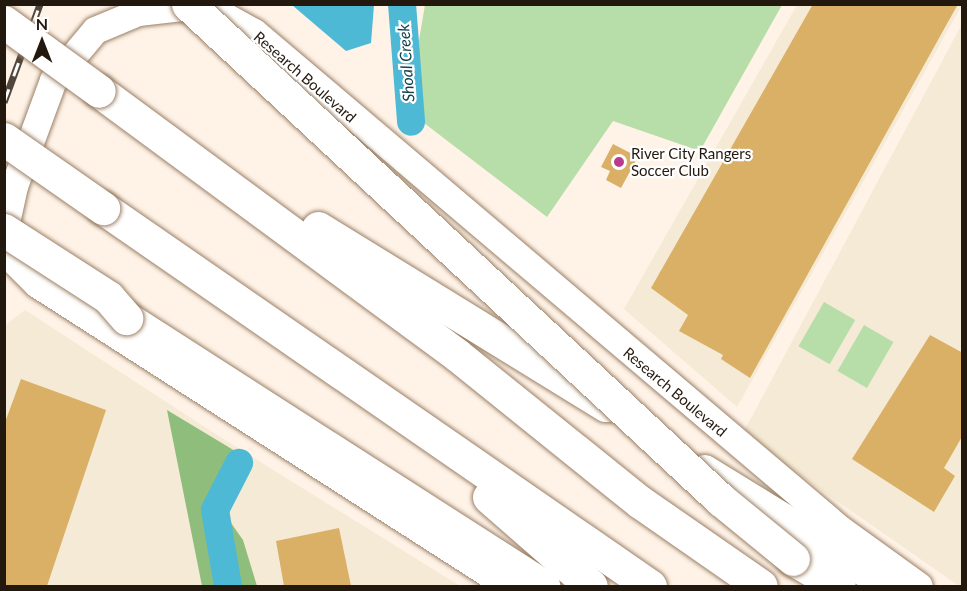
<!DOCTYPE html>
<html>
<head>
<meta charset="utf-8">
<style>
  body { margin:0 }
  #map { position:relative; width:967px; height:591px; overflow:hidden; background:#fff3e8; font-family:Lato,sans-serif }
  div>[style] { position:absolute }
  .commercial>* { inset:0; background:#f5ead5 }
  .green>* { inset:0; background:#b7dda8; transform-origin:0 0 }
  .forest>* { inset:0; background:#8fbe7c }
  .water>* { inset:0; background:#4eb9d4 }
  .river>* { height:28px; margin:-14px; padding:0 14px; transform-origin:14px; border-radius:14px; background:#4eb9d4 }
  .building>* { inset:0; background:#daaf66 }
  .roads { filter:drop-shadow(0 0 2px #9b8066) drop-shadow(0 0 2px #9b8066) }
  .secondary>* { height:27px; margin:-13.5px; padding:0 13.5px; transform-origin:13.5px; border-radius:13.5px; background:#fff }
  .highway>* { height:33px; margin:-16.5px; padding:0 16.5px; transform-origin:16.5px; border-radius:16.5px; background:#fff }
  .rail>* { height:7px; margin-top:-3.5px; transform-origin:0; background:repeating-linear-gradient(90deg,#fff 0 14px,#51463b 0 28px); box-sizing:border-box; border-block:2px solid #51463b }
  .bridges { filter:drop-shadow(0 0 2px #9b8066) drop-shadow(0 0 2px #9b8066) }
  .highway-bridge>* { height:33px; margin:-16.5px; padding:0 16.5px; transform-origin:16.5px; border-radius:16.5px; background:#fff }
  .dots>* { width:16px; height:16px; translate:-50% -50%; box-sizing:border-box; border:3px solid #fff; border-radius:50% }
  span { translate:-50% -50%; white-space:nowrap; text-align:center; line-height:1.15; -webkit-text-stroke:4.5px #fff; paint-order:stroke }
  .street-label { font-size:15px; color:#23180e }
  .poi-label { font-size:15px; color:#23180e }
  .left { translate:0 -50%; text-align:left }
  .water-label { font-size:16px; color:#12424e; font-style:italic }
  .frame { position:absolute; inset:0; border:6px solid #23180e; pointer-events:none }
  .north { position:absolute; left:12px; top:12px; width:60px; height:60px; -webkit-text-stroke:4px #fff; paint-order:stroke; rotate:0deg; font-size:16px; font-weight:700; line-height:24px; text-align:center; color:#23180e }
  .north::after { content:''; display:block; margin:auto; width:21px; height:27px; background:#23180e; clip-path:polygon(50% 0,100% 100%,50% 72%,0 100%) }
</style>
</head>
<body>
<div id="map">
  <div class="commercial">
    <div style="clip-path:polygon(797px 5px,962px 5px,737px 407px,624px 309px)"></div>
    <div style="clip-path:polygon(962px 24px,962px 586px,959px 586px,742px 435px)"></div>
    <div style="clip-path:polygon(25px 310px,214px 433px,460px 586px,5px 586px,4px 326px)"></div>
  </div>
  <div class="green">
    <div style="clip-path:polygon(425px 5px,425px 4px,782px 5px,700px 151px,613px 121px,547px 217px,407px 110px)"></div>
    <div style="left:824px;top:302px;width:36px;height:51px;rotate:30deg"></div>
    <div style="left:864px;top:325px;width:34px;height:53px;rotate:30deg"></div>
  </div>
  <div class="forest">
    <div style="clip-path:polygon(167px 410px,250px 460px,227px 498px,224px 513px,243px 540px,257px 586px,202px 586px)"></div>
  </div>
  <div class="water">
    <div style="clip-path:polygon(292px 5px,374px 5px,371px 43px,346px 51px)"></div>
  </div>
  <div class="river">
    <div style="left:402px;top:4px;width:118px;rotate:85.6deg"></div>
    <div style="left:228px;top:586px;width:77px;rotate:-99.7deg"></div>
    <div style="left:215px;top:510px;width:53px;rotate:-62.9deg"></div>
  </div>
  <div class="building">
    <div style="clip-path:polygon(813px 4px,958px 4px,750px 378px,721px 359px,723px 355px,679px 331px,688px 315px,651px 288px)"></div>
    <div style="clip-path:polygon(613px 144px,638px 157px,621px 188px,606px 180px,610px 171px,601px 167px)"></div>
    <div style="clip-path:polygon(930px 335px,963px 353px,963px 435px,944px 468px,955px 476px,934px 512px,852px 459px)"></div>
    <div style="clip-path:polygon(21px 379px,106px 410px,47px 586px,4px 586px,4px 425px)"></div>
    <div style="clip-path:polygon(339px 528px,351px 586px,284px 586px,276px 541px)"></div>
  </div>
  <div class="roads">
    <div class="secondary">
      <div style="left:508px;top:586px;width:560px;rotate:-147.33deg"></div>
      <div style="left:37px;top:284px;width:38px;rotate:-135deg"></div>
      <div style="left:10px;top:257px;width:30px;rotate:-99deg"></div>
      <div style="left:5px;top:227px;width:42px;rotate:-77.6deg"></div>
      <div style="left:14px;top:186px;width:113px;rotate:-69.8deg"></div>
      <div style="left:53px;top:80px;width:65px;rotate:-50deg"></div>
      <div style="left:95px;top:30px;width:47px;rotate:-22.7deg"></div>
      <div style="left:138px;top:12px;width:44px;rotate:-6.5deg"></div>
      <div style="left:182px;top:7px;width:44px;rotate:11.8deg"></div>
      <div style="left:225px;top:16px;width:33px;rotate:29deg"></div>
      <div style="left:254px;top:32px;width:768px;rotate:40.3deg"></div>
      <div style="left:840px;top:529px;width:97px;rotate:35.8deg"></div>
    </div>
    <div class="highway">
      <div style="left:99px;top:91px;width:445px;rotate:36.4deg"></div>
      <div style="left:457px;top:355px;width:235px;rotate:38.8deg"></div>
      <div style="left:640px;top:502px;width:147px;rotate:34.8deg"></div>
      <div style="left:103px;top:208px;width:665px;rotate:34.65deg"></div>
      <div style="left:318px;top:228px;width:338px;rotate:31.6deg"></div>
      <div style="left:126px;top:318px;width:496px;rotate:32.7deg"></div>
      <div style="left:704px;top:471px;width:220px;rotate:31.6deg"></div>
      <div style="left:489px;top:497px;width:135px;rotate:41.1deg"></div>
      <div style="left:793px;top:559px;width:53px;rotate:30.4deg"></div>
    </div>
  </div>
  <div class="rail">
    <div style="left:4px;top:102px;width:104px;rotate:-69.8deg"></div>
  </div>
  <div class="bridges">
    <div class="highway-bridge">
      <div style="left:188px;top:4px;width:728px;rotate:42.94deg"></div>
      <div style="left:721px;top:500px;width:93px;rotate:39.3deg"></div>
      <div style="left:4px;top:22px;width:117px;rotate:36deg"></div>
      <div style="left:4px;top:139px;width:121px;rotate:34.9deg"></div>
      <div style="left:4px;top:230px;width:124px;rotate:32.8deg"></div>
      <div style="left:108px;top:297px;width:28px;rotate:49deg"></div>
    </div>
  </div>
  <div class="dots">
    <div style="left:619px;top:162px;background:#b73c8d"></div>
  </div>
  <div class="street-label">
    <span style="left:305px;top:77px;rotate:41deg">Research Boulevard</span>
    <span style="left:675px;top:392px;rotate:40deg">Research Boulevard</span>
  </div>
  <div class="poi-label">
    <span class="left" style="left:631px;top:162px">River City Rangers<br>Soccer Club</span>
  </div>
  <div class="water-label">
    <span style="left:406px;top:63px;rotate:-94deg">Shoal Creek</span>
  </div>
  <div class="frame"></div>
  <div class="north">N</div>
</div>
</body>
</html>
